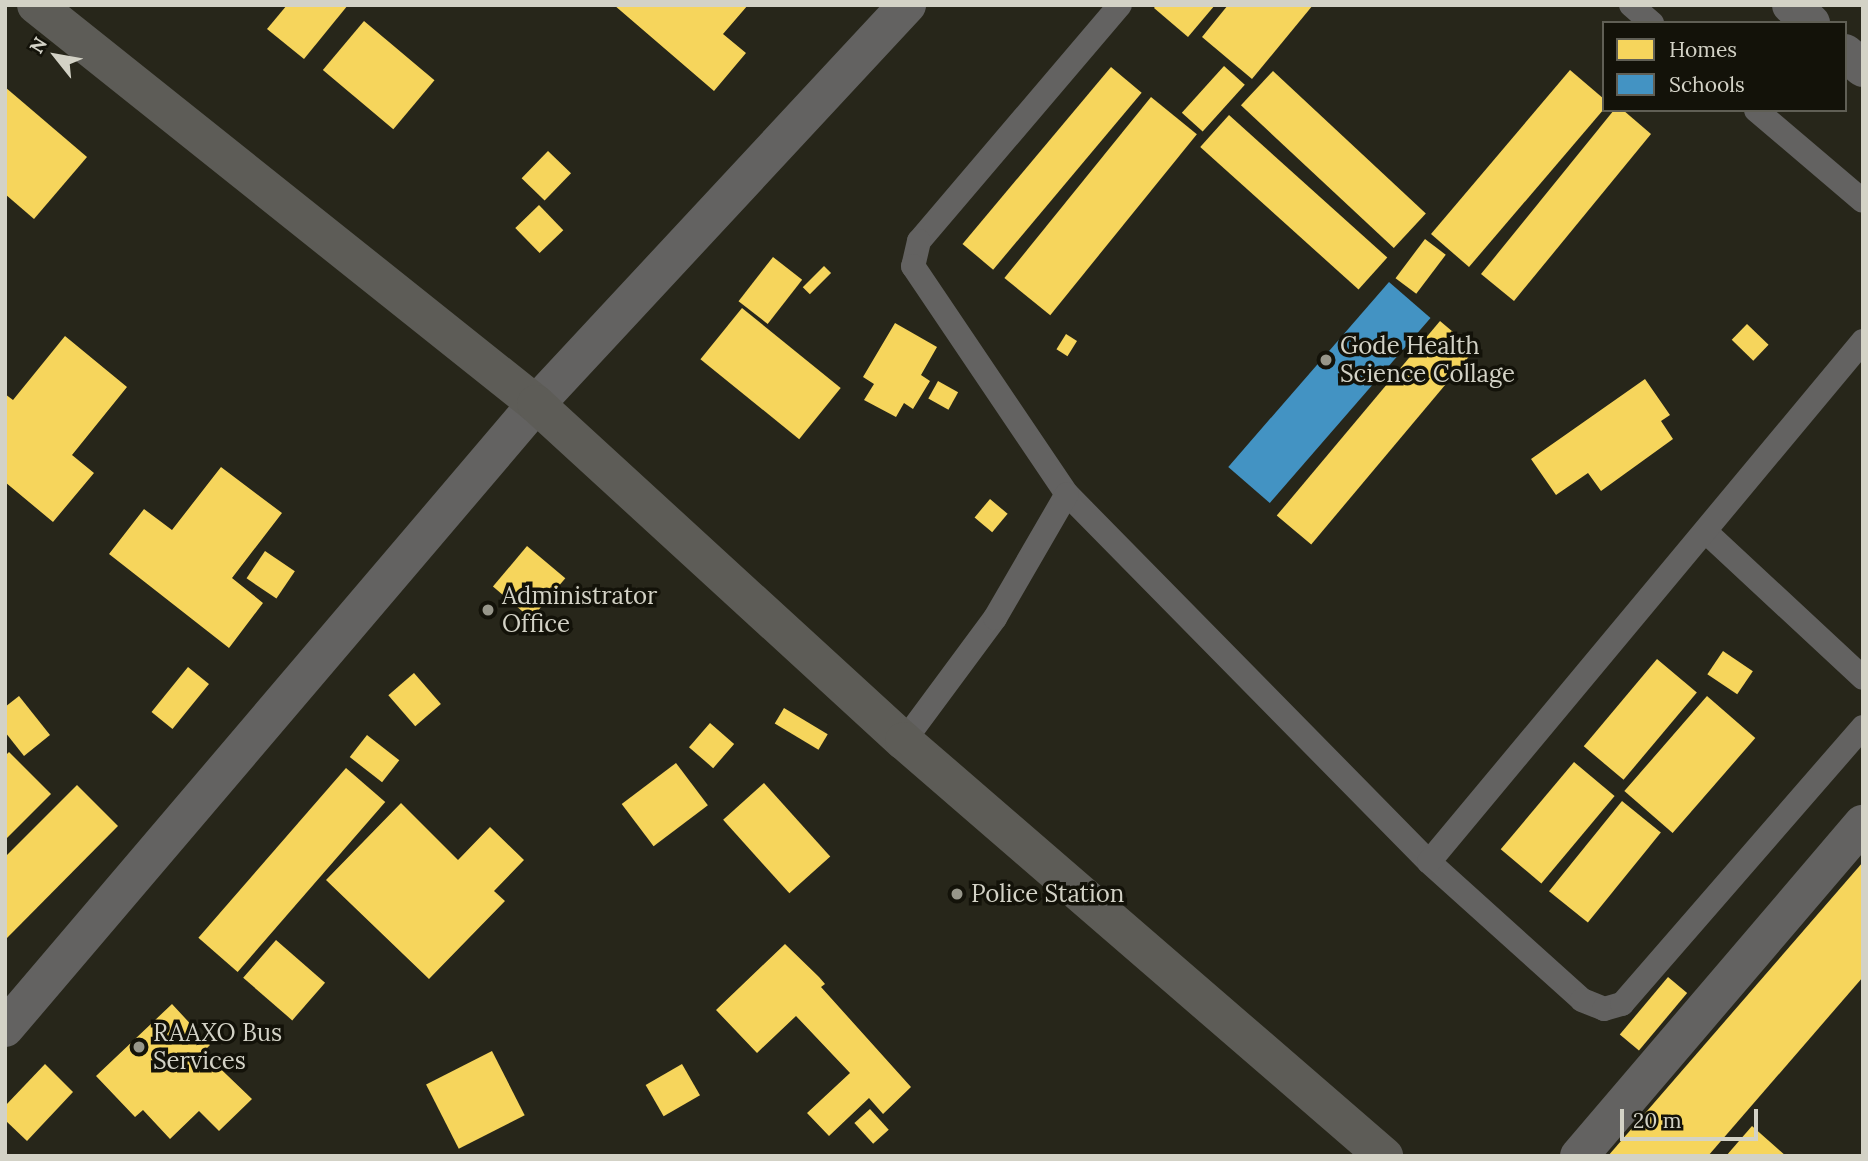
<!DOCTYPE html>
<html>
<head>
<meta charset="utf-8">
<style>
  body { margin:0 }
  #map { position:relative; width:1868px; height:1161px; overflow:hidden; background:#27261a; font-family:Lora,serif }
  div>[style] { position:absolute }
  .homes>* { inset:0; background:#f6d55c; transform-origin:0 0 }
  .schools>* { inset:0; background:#4393c3; transform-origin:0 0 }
  .lane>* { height:24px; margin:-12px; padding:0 12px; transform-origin:12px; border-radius:12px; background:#636261 }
  .street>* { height:38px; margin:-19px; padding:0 19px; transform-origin:19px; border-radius:19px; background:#636261 }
  .secondary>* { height:38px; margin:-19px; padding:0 19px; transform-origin:19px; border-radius:19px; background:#5d5c57 }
  .dots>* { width:19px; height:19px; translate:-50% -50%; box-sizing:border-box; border:4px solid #131209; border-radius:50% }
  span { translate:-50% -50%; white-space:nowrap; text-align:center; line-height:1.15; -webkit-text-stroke:7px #131209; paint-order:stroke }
  .poi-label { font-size:24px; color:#d3d2c6 }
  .left { translate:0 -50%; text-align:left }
  .frame { position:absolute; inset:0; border:7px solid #d3d2c6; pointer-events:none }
  .legend { position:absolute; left:1602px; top:21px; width:245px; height:91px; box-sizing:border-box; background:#131209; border:2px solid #605f55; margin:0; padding:9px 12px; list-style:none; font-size:21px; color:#d3d2c6 }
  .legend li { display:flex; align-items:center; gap:14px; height:35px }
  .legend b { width:35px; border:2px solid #605f55 }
  .north { position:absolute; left:21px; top:21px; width:70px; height:70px; -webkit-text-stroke:5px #131209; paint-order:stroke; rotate:301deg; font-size:19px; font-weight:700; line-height:28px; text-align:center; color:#d3d2c6 }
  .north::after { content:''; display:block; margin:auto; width:24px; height:32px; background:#d3d2c6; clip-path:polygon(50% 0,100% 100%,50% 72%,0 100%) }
  .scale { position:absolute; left:1620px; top:1109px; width:138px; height:32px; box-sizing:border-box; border:4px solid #d3d2c6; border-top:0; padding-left:9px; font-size:21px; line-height:24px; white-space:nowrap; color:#d3d2c6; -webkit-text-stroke:5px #131209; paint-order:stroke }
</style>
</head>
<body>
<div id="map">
  <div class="homes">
    <div style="clip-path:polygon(287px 5px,348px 5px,304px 59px,267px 29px)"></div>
    <div style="clip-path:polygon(614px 5px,748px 5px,723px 34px,746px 53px,714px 91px)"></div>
    <div style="clip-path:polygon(1156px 5px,1215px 5px,1188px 37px,1154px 8px)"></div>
    <div style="clip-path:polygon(1228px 5px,1313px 5px,1252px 79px,1202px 37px)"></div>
    <div style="left:364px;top:21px;width:92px;height:64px;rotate:40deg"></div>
    <div style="left:1224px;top:66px;width:28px;height:63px;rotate:42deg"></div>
    <div style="left:1111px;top:67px;width:40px;height:231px;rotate:40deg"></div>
    <div style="clip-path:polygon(1570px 70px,1604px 99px,1604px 109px,1469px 267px,1431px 234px)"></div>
    <div style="left:1273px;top:71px;width:209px;height:47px;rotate:43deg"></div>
    <div style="clip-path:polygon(5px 87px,87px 157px,34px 219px,5px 194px)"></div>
    <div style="left:1151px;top:97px;width:59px;height:233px;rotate:39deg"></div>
    <div style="clip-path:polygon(1614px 110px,1623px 110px,1651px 134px,1514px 301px,1481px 274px)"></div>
    <div style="left:1229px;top:115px;width:213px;height:43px;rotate:42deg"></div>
    <div style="left:548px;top:151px;width:32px;height:38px;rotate:44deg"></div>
    <div style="left:539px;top:205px;width:35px;height:33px;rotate:46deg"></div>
    <div style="left:1425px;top:239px;width:26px;height:49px;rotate:37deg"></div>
    <div style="left:773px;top:257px;width:37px;height:56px;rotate:38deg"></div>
    <div style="left:824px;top:266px;width:10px;height:30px;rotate:45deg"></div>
    <div style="left:742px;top:308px;width:127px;height:66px;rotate:39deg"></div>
    <div style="left:1440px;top:321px;width:45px;height:254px;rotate:40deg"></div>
    <div style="clip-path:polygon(895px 323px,937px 347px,921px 375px,930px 381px,913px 409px,904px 403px,896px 417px,864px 400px,874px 384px,863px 377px)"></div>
    <div style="left:1747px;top:324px;width:30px;height:22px;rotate:44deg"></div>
    <div style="left:1066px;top:334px;width:13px;height:18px;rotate:32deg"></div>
    <div style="clip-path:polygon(65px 336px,127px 387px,72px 455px,94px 473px,53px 522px,5px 482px,5px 394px,13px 400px)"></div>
    <div style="clip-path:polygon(1645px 379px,1670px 415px,1661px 421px,1673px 439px,1601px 491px,1588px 473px,1556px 495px,1531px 459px)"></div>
    <div style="left:938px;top:381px;width:23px;height:20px;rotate:29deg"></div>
    <div style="clip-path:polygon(221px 467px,282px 513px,232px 578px,263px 603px,229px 648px,109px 554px,144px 509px,172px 530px)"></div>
    <div style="left:990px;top:499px;width:23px;height:24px;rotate:40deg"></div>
    <div style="left:527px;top:546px;width:50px;height:53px;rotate:40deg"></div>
    <div style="left:265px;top:551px;width:36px;height:33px;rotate:34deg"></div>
    <div style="left:1723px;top:651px;width:36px;height:28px;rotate:34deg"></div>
    <div style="left:1657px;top:659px;width:52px;height:114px;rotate:40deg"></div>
    <div style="left:188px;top:667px;width:27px;height:58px;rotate:39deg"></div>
    <div style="left:414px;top:673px;width:41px;height:34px;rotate:49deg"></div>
    <div style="clip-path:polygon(19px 696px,50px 735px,24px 756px,5px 732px,5px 707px)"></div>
    <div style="left:1707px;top:696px;width:64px;height:126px;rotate:41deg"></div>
    <div style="left:784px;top:708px;width:51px;height:18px;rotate:31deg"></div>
    <div style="left:710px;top:723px;width:32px;height:32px;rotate:41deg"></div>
    <div style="left:367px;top:735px;width:41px;height:28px;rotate:38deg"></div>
    <div style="clip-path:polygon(9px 752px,51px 794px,5px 840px,5px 756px)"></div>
    <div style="left:1574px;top:762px;width:53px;height:114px;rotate:40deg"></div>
    <div style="left:676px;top:763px;width:53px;height:68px;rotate:53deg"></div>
    <div style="left:346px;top:768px;width:52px;height:225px;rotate:41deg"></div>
    <div style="left:764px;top:783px;width:99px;height:55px;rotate:48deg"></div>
    <div style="clip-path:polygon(77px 785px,118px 826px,5px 940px,5px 857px)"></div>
    <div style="left:1622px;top:801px;width:50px;height:116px;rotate:39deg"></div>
    <div style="clip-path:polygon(401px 803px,458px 860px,490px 827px,524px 860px,494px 891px,505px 901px,429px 979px,326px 880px)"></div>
    <div style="clip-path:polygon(1863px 862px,1863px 977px,1708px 1156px,1608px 1156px)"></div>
    <div style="left:276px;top:940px;width:65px;height:50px;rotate:41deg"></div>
    <div style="clip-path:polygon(785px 944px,819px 977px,825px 984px,821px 987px,911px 1087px,883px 1114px,869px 1098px,829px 1136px,807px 1113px,850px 1073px,796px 1016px,757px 1053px,716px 1010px)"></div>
    <div style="left:1668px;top:977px;width:25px;height:75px;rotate:40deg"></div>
    <div style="clip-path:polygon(172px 1004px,210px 1045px,203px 1052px,252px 1099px,219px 1131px,199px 1111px,170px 1139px,143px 1110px,135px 1117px,96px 1076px)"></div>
    <div style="left:492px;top:1051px;width:72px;height:74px;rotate:63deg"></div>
    <div style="clip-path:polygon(45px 1064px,73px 1092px,27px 1141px,5px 1120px,5px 1106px)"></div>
    <div style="left:682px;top:1064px;width:36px;height:42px;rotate:60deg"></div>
    <div style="left:870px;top:1109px;width:28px;height:21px;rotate:48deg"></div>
    <div style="clip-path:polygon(1752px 1126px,1786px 1156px,1726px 1156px)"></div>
  </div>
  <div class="schools">
    <div style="left:1389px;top:282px;width:55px;height:245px;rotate:41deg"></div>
  </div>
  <div class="lane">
    <div style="left:1120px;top:5px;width:310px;rotate:130.4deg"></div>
    <div style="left:919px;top:241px;width:26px;rotate:103deg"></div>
    <div style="left:913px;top:266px;width:275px;rotate:56deg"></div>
    <div style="left:1067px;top:494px;width:516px;rotate:45.47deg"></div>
    <div style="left:1429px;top:862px;width:206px;rotate:42deg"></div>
    <div style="left:1582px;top:1000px;width:24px;rotate:22deg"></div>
    <div style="left:1604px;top:1009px;width:19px;rotate:-16deg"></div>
    <div style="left:1622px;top:1004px;width:367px;rotate:-49deg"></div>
    <div style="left:1631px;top:5px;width:28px;rotate:41deg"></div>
    <div style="left:1756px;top:110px;width:140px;rotate:40.4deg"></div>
    <div style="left:1706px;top:532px;width:214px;rotate:42.9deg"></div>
    <div style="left:904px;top:741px;width:153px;rotate:-53.5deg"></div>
    <div style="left:995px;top:618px;width:143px;rotate:-59.9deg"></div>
    <div style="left:1429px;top:862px;width:678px;rotate:-50.21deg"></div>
  </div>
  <div class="street">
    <div style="left:1791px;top:5px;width:27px;rotate:42deg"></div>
    <div style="left:1845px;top:53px;width:23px;rotate:40deg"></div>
    <div style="left:5px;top:1028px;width:819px;rotate:-49.6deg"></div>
    <div style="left:536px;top:404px;width:545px;rotate:-47.08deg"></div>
    <div style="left:1579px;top:1156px;width:437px;rotate:-49.5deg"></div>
  </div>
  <div class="secondary">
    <div style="left:36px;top:5px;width:640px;rotate:38.59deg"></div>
    <div style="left:536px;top:404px;width:499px;rotate:42.5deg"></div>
    <div style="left:904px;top:741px;width:635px;rotate:40.85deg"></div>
  </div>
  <div class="dots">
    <div style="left:1326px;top:360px;background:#97968a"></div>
    <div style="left:488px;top:610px;background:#97968a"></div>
    <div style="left:957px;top:894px;background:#97968a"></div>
    <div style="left:139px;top:1047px;background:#97968a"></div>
  </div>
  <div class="poi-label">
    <span class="left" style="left:1340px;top:360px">Gode Health<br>Science Collage</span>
    <span class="left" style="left:502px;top:610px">Administrator<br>Office</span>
    <span class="left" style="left:971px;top:894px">Police Station</span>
    <span class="left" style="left:153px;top:1047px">RAAXO Bus<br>Services</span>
  </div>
  <div class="frame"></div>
  <ul class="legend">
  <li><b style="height:19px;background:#f6d55c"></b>Homes</li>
  <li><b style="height:19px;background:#4393c3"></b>Schools</li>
  </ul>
  <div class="north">N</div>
  <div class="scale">20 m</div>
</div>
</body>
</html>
